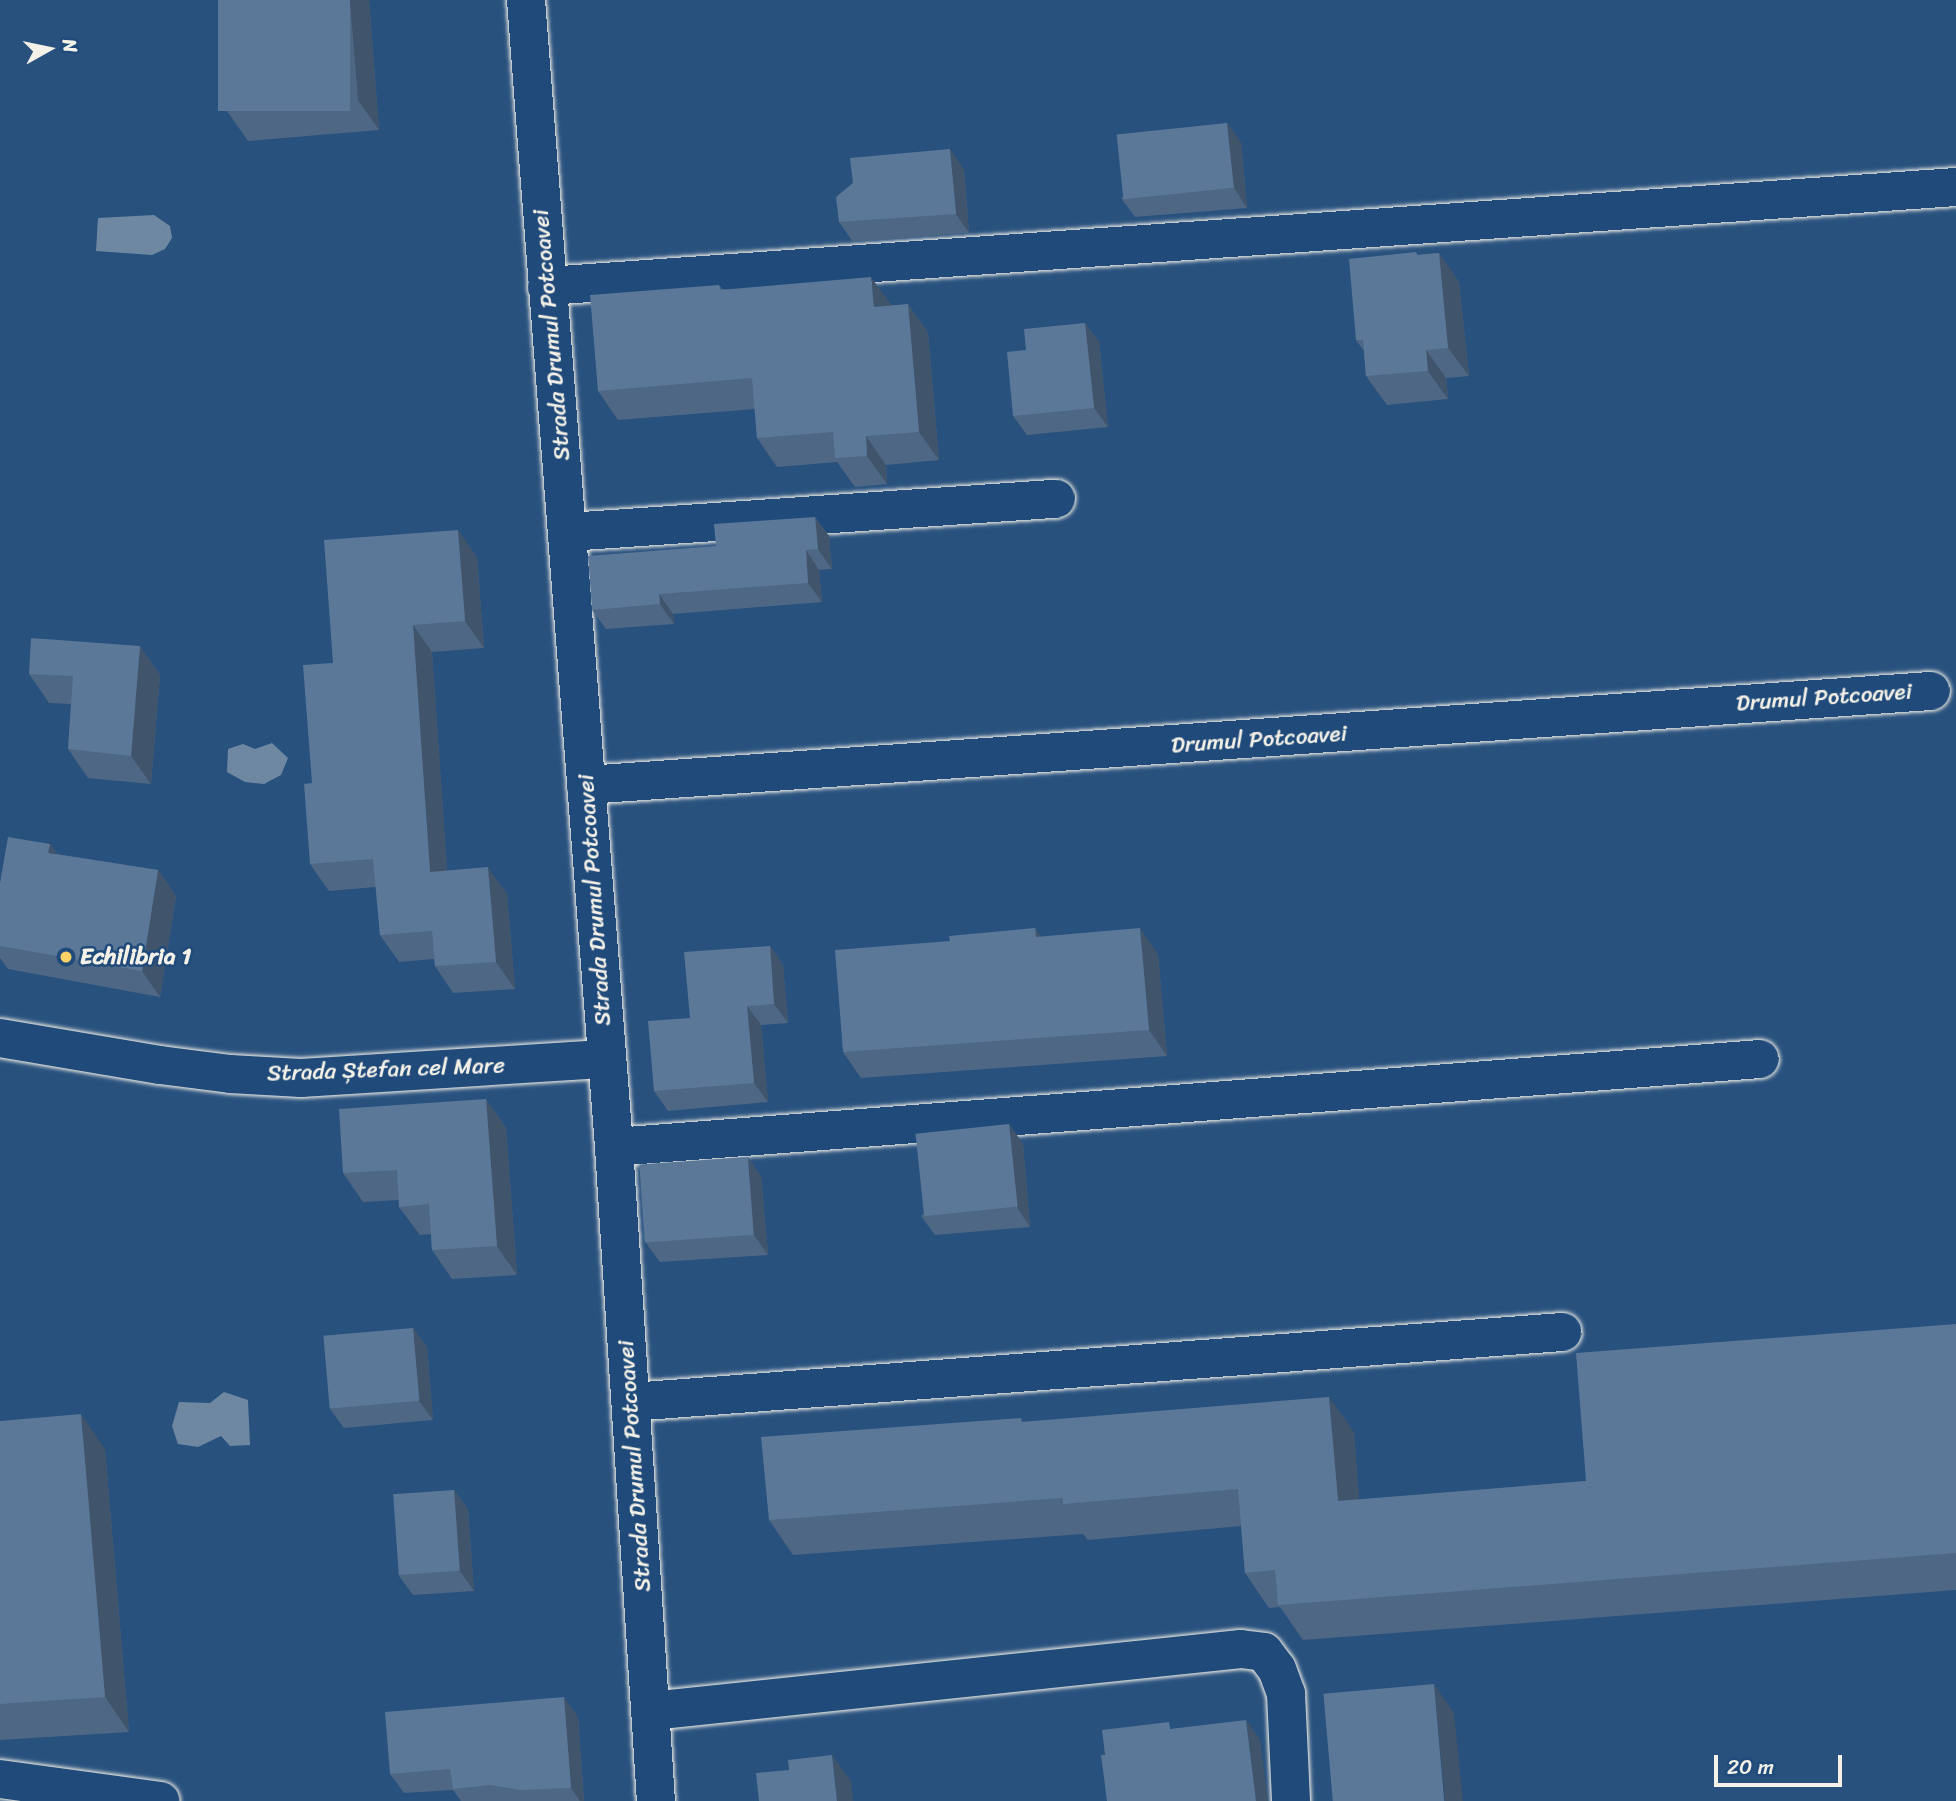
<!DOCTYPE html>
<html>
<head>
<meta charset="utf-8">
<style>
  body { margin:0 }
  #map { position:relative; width:1956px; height:1801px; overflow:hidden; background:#28517e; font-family:Sriracha,sans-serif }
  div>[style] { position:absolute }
  .water>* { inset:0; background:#6e88a2 }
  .roads { filter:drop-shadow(0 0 2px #f4f1e8) drop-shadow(0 0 2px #f4f1e8) }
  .minor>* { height:38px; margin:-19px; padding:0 19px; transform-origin:19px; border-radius:19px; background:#1f4a7a }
  .wall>* { inset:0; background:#4e6784 }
  .shaded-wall>* { inset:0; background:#40546b }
  .building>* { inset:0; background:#5b7899; transform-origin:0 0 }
  .dots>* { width:19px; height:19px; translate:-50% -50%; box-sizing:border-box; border:4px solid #1f4a7a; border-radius:50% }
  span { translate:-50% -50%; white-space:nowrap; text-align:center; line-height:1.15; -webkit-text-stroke:5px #1f4a7a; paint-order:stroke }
  .street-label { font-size:23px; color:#f4f1e8 }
  .poi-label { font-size:23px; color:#f4f1e8; font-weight:700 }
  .left { translate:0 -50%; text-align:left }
  .north { position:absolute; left:14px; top:14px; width:70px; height:70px; -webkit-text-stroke:5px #1f4a7a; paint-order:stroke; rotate:81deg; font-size:19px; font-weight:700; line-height:28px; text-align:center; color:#f4f1e8 }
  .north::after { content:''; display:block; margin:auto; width:24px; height:32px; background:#f4f1e8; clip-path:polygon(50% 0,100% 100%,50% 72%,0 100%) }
  .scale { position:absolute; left:1714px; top:1755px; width:128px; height:32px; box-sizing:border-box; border:4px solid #f4f1e8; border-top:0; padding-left:9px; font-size:21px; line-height:24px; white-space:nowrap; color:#f4f1e8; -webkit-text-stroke:5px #1f4a7a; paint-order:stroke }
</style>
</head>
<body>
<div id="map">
  <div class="water">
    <div style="clip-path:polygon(154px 215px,170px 226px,172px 238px,165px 249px,152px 255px,96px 251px,98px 218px)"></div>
    <div style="clip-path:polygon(272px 743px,288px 758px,281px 775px,264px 784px,245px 782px,227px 772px,228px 749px,243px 744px,255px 749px)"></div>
    <div style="clip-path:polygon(224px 1392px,248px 1400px,250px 1445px,230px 1446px,221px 1436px,198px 1447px,178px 1444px,172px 1426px,179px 1402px,210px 1403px)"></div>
  </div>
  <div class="roads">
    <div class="minor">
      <div style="left:526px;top:0;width:1150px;rotate:85.61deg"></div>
      <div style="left:614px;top:1147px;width:655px;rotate:86.33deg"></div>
      <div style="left:547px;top:286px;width:1412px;rotate:-4.02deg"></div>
      <div style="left:568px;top:532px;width:489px;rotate:-3.9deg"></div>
      <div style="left:586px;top:785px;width:1348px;rotate:-4deg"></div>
      <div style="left:0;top:1038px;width:162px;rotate:9.6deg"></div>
      <div style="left:160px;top:1065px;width:71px;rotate:7.3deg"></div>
      <div style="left:230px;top:1074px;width:71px;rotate:3.2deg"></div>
      <div style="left:301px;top:1078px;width:306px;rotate:-3.6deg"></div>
      <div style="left:614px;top:1147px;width:1149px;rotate:-4.39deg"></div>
      <div style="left:631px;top:1402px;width:934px;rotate:-4.3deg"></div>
      <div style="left:651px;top:1711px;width:593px;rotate:-6deg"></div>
      <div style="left:1241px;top:1649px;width:23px;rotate:7deg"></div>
      <div style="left:1264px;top:1652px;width:21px;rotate:53deg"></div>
      <div style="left:1277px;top:1669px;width:27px;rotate:70deg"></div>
      <div style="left:1286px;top:1694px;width:107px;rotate:87.3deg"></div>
      <div style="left:0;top:1779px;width:162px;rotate:7.8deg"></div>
    </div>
  </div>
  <div class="wall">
    <div style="clip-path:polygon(218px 0,369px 0,379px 130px,248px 141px,227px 111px)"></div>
    <div style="clip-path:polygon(1241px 142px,1247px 208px,1135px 217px,1121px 198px)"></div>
    <div style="clip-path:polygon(964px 169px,969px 233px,853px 242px,839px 222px)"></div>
    <div style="clip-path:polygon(1416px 252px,1418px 255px,1439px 253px,1459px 282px,1469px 376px,1446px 378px,1448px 399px,1387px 405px,1366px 376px,1364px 351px,1356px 340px)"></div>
    <div style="clip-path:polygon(719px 285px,722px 289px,891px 306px,908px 304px,928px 333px,939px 460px,886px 465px,887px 484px,855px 487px,837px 462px,777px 467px,757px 438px,755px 409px,618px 420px,598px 391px)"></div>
    <div style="clip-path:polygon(1085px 323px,1099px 342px,1108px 427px,1027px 435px,1013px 416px,1026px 350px)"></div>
    <div style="clip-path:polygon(815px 517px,829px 536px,832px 569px,819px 570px,822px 602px,673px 614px,674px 624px,606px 629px,592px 610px,716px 546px)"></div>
    <div style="clip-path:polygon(477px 557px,484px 648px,432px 652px,447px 870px,507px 894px,515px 989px,453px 993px,435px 966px,434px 959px,399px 962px,380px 935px,376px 887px,329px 891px,310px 864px,312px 783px,333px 663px)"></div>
    <div style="clip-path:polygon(140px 646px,160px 675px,151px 784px,88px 778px,68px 749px,71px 704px,49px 703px,29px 674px)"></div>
    <div style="clip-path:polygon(50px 844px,57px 854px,158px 870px,176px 896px,160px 997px,8px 969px,0 958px,0 883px)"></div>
    <div style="clip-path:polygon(1035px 928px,1041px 937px,1158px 954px,1167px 1056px,861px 1078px,843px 1052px,950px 941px)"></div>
    <div style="clip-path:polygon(770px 946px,783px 965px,788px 1023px,761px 1025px,768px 1102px,668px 1111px,654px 1091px,690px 1018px)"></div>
    <div style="clip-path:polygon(486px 1099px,506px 1128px,517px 1275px,452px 1279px,432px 1250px,431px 1234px,420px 1235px,399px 1207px,399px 1200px,363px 1202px,343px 1173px)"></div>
    <div style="clip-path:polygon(1009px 1124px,1023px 1144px,1030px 1227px,935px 1235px,921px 1216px)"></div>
    <div style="clip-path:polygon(761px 1176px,768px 1255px,660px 1262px,646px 1243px)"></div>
    <div style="clip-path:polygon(1956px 1324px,1956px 1590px,1303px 1640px,1280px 1607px,1269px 1608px,1245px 1573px,1241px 1526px,1088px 1540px,1083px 1534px,793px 1555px,769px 1520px,1021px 1418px,1023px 1422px,1354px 1432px,1359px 1500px,1586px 1481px)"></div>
    <div style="clip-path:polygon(413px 1328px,427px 1347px,433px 1420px,344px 1428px,330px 1409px)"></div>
    <div style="clip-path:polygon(0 1421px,105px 1449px,129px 1732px,0 1740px)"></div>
    <div style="clip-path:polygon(454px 1490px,468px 1509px,474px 1591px,413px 1595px,399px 1576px)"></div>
    <div style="clip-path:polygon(564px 1697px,578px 1717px,584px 1801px,461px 1801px,453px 1790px,404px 1793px,390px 1774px)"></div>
  </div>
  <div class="shaded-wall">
    <div style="clip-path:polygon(350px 0,369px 0,379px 130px,358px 100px)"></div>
    <div style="clip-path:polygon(1227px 123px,1241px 142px,1247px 208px,1234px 188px)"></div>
    <div style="clip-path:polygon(950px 149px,964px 169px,969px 233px,956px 214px)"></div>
    <div style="clip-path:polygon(1439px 253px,1459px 282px,1469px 376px,1448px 348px)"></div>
    <div style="clip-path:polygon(871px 277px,892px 306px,874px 307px)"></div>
    <div style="clip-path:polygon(908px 304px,928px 333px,939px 460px,919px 432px)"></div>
    <div style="clip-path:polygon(1085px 323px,1099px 342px,1108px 427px,1094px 408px)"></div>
    <div style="clip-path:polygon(1426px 350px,1446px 378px,1448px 399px,1428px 371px)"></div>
    <div style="clip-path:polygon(866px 436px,886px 465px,887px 484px,867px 456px)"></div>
    <div style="clip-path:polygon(815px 517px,829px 536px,832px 569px,818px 549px)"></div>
    <div style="clip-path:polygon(458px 530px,477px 557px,484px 648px,465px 621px)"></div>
    <div style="clip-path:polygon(806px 550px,819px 570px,822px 602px,808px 583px)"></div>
    <div style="clip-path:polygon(659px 594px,673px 614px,674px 624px,660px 604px)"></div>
    <div style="clip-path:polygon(413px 625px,432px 652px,449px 898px,430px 872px)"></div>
    <div style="clip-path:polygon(140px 646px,160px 675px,151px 784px,131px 756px)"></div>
    <div style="clip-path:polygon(50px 844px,68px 870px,48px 853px)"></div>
    <div style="clip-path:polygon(488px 867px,507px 894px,515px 989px,496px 962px)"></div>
    <div style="clip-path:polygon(158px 870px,176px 896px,160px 997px,142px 971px)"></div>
    <div style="clip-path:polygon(1035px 928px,1053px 954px,1036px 937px)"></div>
    <div style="clip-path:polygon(1140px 928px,1158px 954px,1167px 1056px,1149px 1030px)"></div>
    <div style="clip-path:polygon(770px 946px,783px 965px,788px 1023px,774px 1004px)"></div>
    <div style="clip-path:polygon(747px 1006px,761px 1025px,768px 1102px,754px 1083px)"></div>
    <div style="clip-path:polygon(486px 1099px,506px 1128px,517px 1275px,497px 1246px)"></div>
    <div style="clip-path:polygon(1009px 1124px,1023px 1144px,1030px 1227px,1017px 1207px)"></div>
    <div style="clip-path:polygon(748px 1157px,761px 1176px,768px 1255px,754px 1235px)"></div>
    <div style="clip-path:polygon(413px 1328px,427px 1347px,433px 1420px,419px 1401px)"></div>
    <div style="clip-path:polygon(1329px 1397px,1354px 1432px,1362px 1536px,1338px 1501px)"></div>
    <div style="clip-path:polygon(81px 1414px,105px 1449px,129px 1732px,105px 1697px)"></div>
    <div style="clip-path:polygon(454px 1490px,468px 1509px,474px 1591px,460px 1571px)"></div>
    <div style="clip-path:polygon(1434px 1684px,1454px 1713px,1463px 1801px,1445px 1801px)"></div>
    <div style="clip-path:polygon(564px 1697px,578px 1717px,584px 1801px,580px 1801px,571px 1788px)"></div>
    <div style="clip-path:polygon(1246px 1720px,1260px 1739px,1268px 1801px,1256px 1801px)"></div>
    <div style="clip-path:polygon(832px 1755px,851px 1781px,853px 1801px,837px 1801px)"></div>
  </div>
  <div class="building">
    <div style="left:218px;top:0;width:132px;height:111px"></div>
    <div style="left:1227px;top:123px;width:65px;height:111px;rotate:84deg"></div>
    <div style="clip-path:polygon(950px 149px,956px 214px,839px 222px,836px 197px,853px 183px,850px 158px)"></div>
    <div style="clip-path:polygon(1416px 252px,1417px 255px,1439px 253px,1448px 348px,1426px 350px,1428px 371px,1366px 376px,1363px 340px,1356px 340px,1349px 259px)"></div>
    <div style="clip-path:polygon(871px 277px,874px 307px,908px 304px,919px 432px,866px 436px,867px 456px,835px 458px,833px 432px,757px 438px,752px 378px,598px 391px,590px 295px,719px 285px,720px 290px)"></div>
    <div style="clip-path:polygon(1085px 323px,1094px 408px,1013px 416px,1007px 352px,1026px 350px,1024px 329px)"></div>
    <div style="clip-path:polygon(815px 517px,818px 549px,806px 550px,808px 583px,659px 594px,660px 604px,592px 610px,588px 556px,716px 546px,714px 524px)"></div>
    <div style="clip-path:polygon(458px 530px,465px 621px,413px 625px,430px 872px,488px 867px,496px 962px,435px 966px,432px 931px,380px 935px,373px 859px,310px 864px,304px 784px,312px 783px,303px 665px,333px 663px,324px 540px)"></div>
    <div style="clip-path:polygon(31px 638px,140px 646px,131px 756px,68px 749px,73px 676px,29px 674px)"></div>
    <div style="clip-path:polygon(8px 837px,50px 844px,48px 853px,158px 870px,142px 971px,0 946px,0 883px)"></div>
    <div style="clip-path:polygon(1035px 928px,1036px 937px,1140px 928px,1149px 1030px,843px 1052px,835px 950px,950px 941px,949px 936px)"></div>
    <div style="clip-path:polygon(770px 946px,774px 1004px,747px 1006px,754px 1083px,654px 1091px,648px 1021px,690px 1018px,684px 952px)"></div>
    <div style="clip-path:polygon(486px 1099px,497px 1246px,432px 1250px,429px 1204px,399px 1207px,397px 1170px,343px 1173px,339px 1109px)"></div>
    <div style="left:1009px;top:1124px;width:83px;height:94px;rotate:84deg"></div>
    <div style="left:748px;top:1157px;width:78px;height:109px;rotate:86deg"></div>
    <div style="clip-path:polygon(1956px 1324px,1956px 1553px,1278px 1605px,1275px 1570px,1245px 1573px,1238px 1489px,1063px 1504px,1063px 1498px,769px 1520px,761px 1437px,1021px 1418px,1021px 1422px,1329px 1397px,1338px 1501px,1586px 1481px,1576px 1353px)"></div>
    <div style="left:413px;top:1328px;width:73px;height:90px;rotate:85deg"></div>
    <div style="clip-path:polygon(81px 1414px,105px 1697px,0 1704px,0 1421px)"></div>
    <div style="left:454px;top:1490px;width:81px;height:61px;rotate:86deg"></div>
    <div style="left:1434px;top:1684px;width:118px;height:111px;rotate:85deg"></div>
    <div style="clip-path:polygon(564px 1697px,571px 1788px,521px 1790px,491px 1785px,453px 1789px,450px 1769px,390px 1774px,385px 1712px)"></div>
    <div style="clip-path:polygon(1246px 1720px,1256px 1801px,1107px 1801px,1101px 1755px,1105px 1755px,1102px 1730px,1169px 1722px,1170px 1729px)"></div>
    <div style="clip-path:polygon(832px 1755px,837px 1801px,759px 1801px,756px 1773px,789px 1770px,788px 1760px)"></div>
  </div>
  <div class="dots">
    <div style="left:66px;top:957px;background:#ffd166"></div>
  </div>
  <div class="street-label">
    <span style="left:552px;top:335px;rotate:-95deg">Strada Drumul Potcoavei</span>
    <span style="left:1824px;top:698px;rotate:-4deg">Drumul Potcoavei</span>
    <span style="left:1259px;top:740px;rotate:-4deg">Drumul Potcoavei</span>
    <span style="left:595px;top:900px;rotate:-94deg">Strada Drumul Potcoavei</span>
    <span style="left:386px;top:1070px;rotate:-2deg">Strada Ștefan cel Mare</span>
    <span style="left:635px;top:1466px;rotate:-94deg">Strada Drumul Potcoavei</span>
  </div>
  <div class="poi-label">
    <span class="left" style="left:80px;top:957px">Echilibria 1</span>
  </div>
  <div class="north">N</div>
  <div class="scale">20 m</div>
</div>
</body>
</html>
